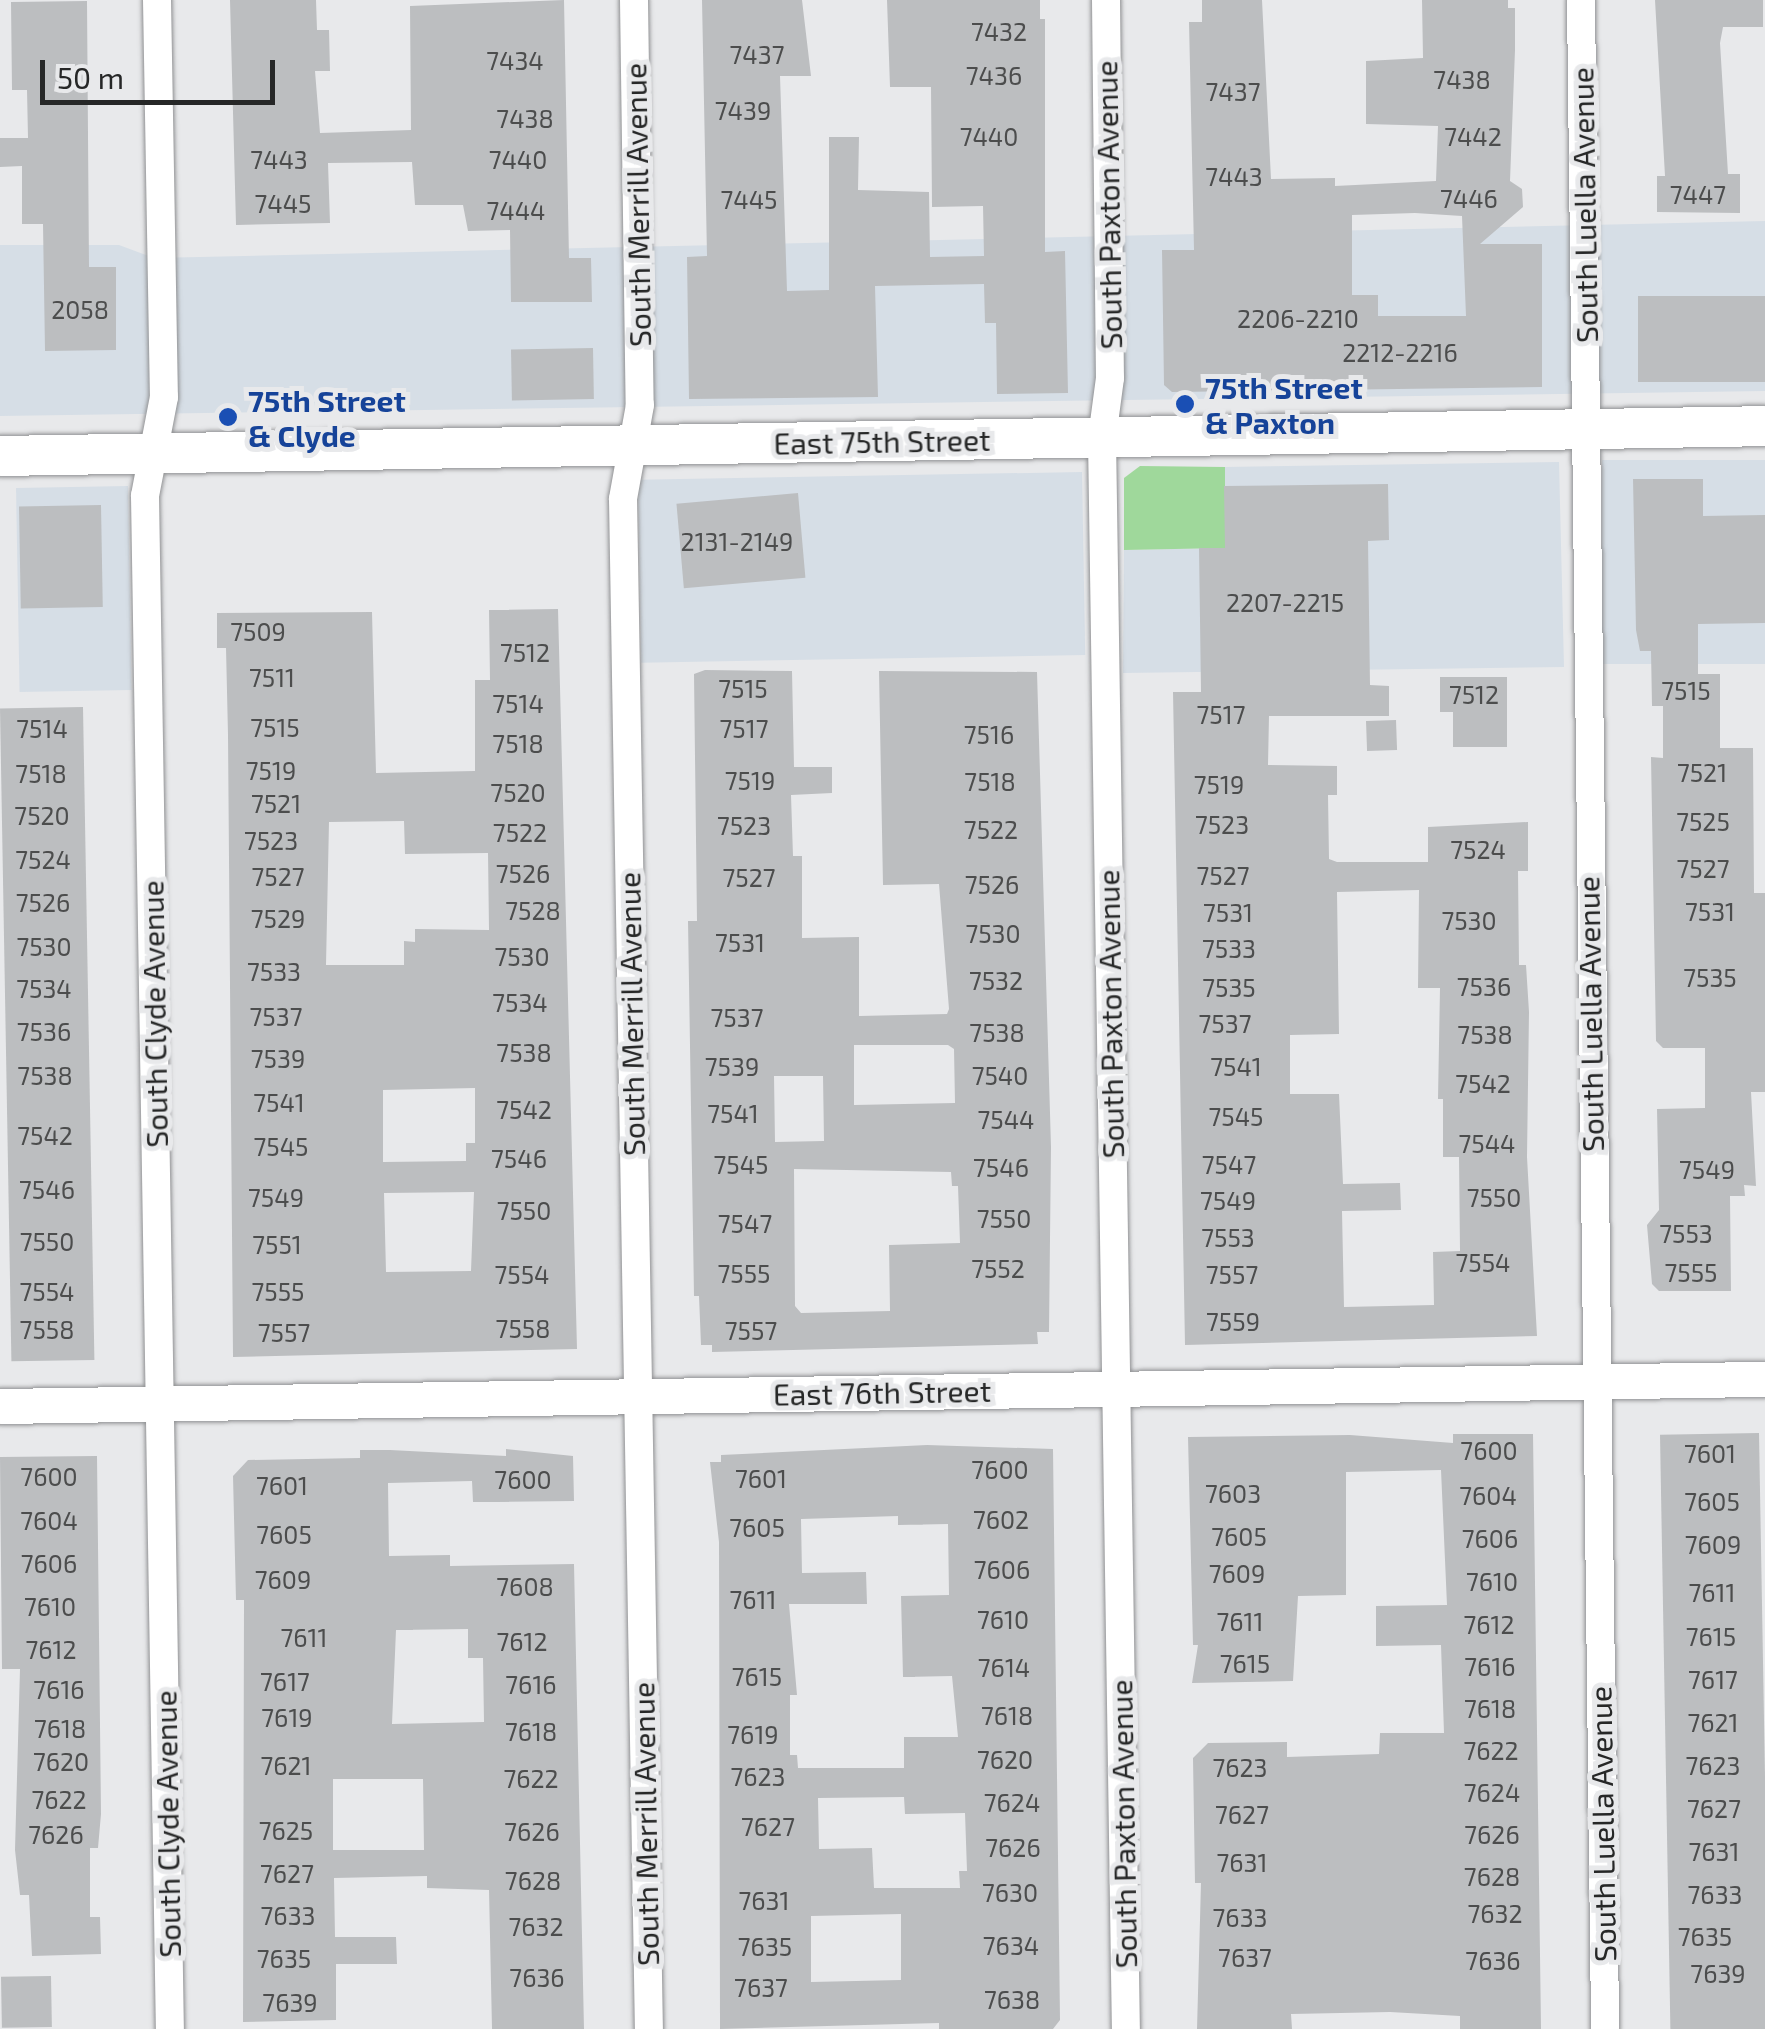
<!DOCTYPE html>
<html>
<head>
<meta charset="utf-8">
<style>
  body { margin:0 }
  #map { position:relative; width:1765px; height:2029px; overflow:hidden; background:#e8e9eb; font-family:"Exo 2",sans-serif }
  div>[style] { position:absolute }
  .built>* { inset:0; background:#d6dee6; transform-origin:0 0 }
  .green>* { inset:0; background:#9fd89b }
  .building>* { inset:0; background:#bcbec0; transform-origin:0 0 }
  .roads { filter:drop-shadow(0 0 2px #909193) drop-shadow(0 0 2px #909193) }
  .minor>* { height:28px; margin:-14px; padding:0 14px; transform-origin:14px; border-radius:14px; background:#fff }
  .tertiary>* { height:35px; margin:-17.5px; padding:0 17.5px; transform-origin:17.5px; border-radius:17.5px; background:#fff }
  .secondary>* { height:40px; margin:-20px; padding:0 20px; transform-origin:20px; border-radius:20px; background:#fff }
  .dots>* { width:28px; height:28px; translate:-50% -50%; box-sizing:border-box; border:5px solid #e8e9eb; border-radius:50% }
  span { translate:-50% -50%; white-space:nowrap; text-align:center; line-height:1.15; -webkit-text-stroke:10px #e8e9eb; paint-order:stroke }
  .number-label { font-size:25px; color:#4c4d4d }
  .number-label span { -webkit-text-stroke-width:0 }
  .street-label { font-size:30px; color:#262727 }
  .transit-label { font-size:30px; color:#164399; font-weight:700 }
  .left { translate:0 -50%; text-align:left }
  .scale { position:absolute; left:40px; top:60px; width:235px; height:45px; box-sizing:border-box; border:5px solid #262727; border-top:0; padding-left:12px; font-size:30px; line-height:35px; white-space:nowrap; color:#262727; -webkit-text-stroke:8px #e8e9eb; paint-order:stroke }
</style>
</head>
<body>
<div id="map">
  <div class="built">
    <div style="clip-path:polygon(1765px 221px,1765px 391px,0 416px,0 245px,119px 245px,154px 258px)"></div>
    <div style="left:1765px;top:460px;width:204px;height:163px;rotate:90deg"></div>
    <div style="clip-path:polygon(1559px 462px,1564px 667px,1123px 673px,1124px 550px,1225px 548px,1225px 467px)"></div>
    <div style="left:1082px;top:472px;width:183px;height:444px;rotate:89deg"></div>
    <div style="left:128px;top:486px;width:204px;height:112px;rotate:89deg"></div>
  </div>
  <div class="green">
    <div style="clip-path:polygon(1140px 466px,1225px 467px,1225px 548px,1124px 550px,1124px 478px)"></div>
  </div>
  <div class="building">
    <div style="clip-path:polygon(230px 0,316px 0,317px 30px,329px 30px,330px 71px,315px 71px,320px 133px,411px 130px,410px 6px,564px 0,569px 258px,591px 258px,592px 302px,511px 302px,510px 230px,468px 231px,463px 205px,415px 205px,412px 162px,328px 163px,330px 223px,236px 225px)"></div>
    <div style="clip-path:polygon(702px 0,802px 0,811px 76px,780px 76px,787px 291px,829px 290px,829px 137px,859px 137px,858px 190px,929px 192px,930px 257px,984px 256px,983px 206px,932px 207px,931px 87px,890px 87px,887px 0,1040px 0,1040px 19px,1045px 19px,1045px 252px,1065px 251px,1068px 393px,997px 394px,996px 323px,985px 323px,984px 284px,875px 286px,878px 397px,689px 399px,687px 257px,707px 256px)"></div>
    <div style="clip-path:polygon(evenodd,1202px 0,1262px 0,1271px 179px,1335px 178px,1335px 186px,1436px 181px,1438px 126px,1366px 124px,1366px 61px,1423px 58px,1422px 0,1508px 0,1508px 8px,1515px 8px,1515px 50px,1510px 181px,1522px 189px,1523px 207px,1480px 244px,1542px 244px,1542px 387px,1172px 392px,1164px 385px,1162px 250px,1194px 250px,1189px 22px,1202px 22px,1202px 0,1415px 213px,1462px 216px,1466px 316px,1378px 316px,1378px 295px,1352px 295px,1352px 215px,1415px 213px)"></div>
    <div style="clip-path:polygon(1655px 0,1763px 0,1763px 27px,1723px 27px,1720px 43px,1728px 174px,1740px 174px,1740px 213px,1657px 212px,1657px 176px,1665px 176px)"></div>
    <div style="clip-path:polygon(87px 1px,89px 267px,116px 267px,116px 350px,45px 351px,43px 224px,22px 224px,22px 166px,0 167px,0 138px,28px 138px,27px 90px,12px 90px,11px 2px)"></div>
    <div style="left:1765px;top:296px;width:86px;height:127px;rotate:90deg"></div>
    <div style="left:593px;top:348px;width:51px;height:82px;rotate:89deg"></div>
    <div style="clip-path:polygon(1633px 479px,1703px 479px,1703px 516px,1765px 515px,1765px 623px,1698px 624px,1698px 674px,1720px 674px,1720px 748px,1753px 748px,1754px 893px,1765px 893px,1765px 1092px,1751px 1092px,1756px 1186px,1744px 1185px,1745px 1196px,1730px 1196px,1731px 1291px,1659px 1291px,1652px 1284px,1647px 1225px,1659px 1210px,1657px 1109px,1705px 1108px,1705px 1048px,1663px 1048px,1656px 1041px,1651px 757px,1663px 758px,1663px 706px,1652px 706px,1651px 651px,1640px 651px,1636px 630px)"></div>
    <div style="clip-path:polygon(evenodd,1388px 484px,1389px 540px,1368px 541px,1370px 685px,1389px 686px,1389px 716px,1269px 716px,1268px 765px,1337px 766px,1337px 795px,1328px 795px,1329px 859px,1337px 862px,1428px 862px,1428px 827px,1528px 822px,1528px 871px,1518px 871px,1519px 965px,1526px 965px,1529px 1012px,1527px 1157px,1537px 1336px,1185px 1345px,1173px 692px,1201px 692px,1199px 548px,1225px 548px,1224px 486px,1388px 484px,1419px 890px,1418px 988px,1440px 988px,1438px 1099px,1443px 1099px,1443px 1157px,1459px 1157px,1460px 1251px,1433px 1252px,1434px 1305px,1344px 1307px,1342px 1211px,1401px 1210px,1400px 1183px,1343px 1184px,1339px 1094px,1290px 1094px,1290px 1035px,1339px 1034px,1337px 892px,1419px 890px)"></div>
    <div style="left:798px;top:493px;width:85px;height:122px;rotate:85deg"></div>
    <div style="left:101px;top:505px;width:102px;height:82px;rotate:89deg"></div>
    <div style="clip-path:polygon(evenodd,558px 609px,577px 1349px,233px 1357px,228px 735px,226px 648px,217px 648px,217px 613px,372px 612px,376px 773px,475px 771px,475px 680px,490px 680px,489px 610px,558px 609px,404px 821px,405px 854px,488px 853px,489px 930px,415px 929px,415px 942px,404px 941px,404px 965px,326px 965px,329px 822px,404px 821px,558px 609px,475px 1088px,475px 1143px,466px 1143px,466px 1161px,383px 1162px,383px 1090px,475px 1088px,558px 609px,474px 1192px,471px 1271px,386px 1272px,384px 1193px,474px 1192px)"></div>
    <div style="clip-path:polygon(evenodd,705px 670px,792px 671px,794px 767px,832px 767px,832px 793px,791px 795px,793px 856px,802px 856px,802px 938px,859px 937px,859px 1016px,947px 1014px,949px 1009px,939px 884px,883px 885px,879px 671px,1037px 672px,1051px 1147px,1049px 1332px,1037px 1332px,1038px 1344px,712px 1352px,712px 1345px,701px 1345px,699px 1296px,694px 1296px,688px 921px,697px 921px,694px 674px,705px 670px,854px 1045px,948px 1045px,954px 1049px,955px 1103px,854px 1105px,854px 1045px,705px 670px,774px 1076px,823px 1076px,824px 1141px,775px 1142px,774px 1076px,705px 670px,794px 1169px,951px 1172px,952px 1186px,958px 1186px,960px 1243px,889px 1245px,890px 1311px,801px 1313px,795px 1306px,794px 1169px)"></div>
    <div style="clip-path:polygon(1440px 677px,1507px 677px,1507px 747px,1453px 747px,1453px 712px,1440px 712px)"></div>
    <div style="left:83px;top:707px;width:653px;height:83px;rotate:89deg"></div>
    <div style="left:1396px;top:720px;width:30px;height:30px;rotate:88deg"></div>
    <div style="left:1759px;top:1433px;width:596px;height:99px;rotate:89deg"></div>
    <div style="clip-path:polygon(1453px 1434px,1533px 1434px,1541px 2029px,1460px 2029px,1460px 2016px,1390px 2012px,1291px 2014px,1292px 2029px,1197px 2029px,1201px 1883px,1195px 1883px,1193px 1758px,1208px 1743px,1287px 1742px,1287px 1757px,1379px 1754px,1380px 1733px,1444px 1733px,1441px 1645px,1376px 1646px,1376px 1606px,1447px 1605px,1441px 1470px,1346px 1472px,1346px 1595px,1298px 1596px,1293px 1681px,1192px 1683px,1198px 1645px,1193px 1645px,1188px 1437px,1350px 1435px,1453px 1443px)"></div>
    <div style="clip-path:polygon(evenodd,927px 1445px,1053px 1449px,1060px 2020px,1053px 2029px,939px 2029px,939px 2023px,720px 2029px,719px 1542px,710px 1462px,721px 1462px,721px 1455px,927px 1445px,898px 1516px,898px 1525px,948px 1524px,949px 1595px,901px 1596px,903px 1677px,952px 1676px,958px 1737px,904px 1737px,904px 1768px,798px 1768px,797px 1755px,790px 1755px,790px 1695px,797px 1695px,789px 1604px,867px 1604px,866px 1572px,802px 1573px,801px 1519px,898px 1516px,927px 1445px,904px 1797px,905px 1814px,965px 1813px,967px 1871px,959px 1871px,960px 1888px,874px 1888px,872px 1848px,819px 1849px,818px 1798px,904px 1797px,927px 1445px,901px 1914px,901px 1980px,811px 1982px,811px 1916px,901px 1914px)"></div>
    <div style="clip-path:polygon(evenodd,506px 1449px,573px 1456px,574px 1501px,473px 1502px,472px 1481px,388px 1483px,389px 1556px,450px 1555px,450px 1566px,574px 1564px,584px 2029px,492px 2029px,489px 1890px,427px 1888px,427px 1876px,334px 1878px,335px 1937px,396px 1937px,397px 1964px,336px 1964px,336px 2020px,243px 2022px,244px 1600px,236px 1600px,233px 1476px,248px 1460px,360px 1458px,360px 1450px,390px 1450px,506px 1456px,506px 1449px,468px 1629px,468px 1658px,483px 1658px,484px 1722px,392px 1724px,396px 1630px,468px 1629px,506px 1449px,333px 1779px,423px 1779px,424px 1850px,333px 1850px,333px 1779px)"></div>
    <div style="clip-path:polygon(97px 1456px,101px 1814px,98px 1848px,90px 1848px,90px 1917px,100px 1917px,101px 1954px,32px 1956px,29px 1895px,20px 1895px,15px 1850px,20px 1669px,2px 1669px,0 1457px)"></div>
    <div style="left:51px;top:1976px;width:51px;height:50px;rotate:89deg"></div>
  </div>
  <div class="roads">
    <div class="minor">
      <div style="left:157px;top:0;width:397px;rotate:89deg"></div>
      <div style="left:164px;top:397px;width:101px;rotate:100.9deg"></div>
      <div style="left:145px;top:496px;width:1533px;rotate:89.07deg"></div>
      <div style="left:634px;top:0;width:405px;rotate:89.2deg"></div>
      <div style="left:640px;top:405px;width:96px;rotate:100.3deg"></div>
      <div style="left:623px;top:499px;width:1530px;rotate:89.03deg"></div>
      <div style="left:1106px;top:0;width:378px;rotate:89.4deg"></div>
      <div style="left:1110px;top:378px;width:61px;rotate:97.6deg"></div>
      <div style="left:1102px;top:438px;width:1591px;rotate:89.14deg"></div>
      <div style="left:1581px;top:0;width:2029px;rotate:89.32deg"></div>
    </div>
    <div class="tertiary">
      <div style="left:0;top:1406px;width:1765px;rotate:-0.88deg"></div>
    </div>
    <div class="secondary">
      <div style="left:0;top:456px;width:1765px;rotate:-0.97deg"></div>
    </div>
  </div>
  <div class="dots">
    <div style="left:1185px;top:404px;background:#1a4fb4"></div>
    <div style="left:228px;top:417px;background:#1a4fb4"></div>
  </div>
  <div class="number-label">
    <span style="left:999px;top:31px">7432</span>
    <span style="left:757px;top:54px">7437</span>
    <span style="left:515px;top:60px">7434</span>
    <span style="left:994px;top:75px">7436</span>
    <span style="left:1462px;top:79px">7438</span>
    <span style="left:1233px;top:91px">7437</span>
    <span style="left:743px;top:110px">7439</span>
    <span style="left:525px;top:118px">7438</span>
    <span style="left:989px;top:136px">7440</span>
    <span style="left:1473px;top:136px">7442</span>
    <span style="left:279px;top:159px">7443</span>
    <span style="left:518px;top:159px">7440</span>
    <span style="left:1234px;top:176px">7443</span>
    <span style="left:1698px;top:194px">7447</span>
    <span style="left:1469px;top:198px">7446</span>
    <span style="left:749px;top:199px">7445</span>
    <span style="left:283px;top:203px">7445</span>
    <span style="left:516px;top:210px">7444</span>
    <span style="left:80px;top:309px">2058</span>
    <span style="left:1298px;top:318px">2206-2210</span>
    <span style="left:1400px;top:352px">2212-2216</span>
    <span style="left:737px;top:541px">2131-2149</span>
    <span style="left:1285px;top:602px">2207-2215</span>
    <span style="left:258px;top:631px">7509</span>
    <span style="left:525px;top:652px">7512</span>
    <span style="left:272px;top:677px">7511</span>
    <span style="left:743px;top:688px">7515</span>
    <span style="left:1686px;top:690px">7515</span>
    <span style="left:1474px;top:694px">7512</span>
    <span style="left:518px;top:703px">7514</span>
    <span style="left:1221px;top:714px">7517</span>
    <span style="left:275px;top:727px">7515</span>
    <span style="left:42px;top:728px">7514</span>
    <span style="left:744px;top:728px">7517</span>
    <span style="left:989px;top:734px">7516</span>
    <span style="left:518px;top:743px">7518</span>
    <span style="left:271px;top:770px">7519</span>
    <span style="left:1702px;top:772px">7521</span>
    <span style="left:41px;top:773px">7518</span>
    <span style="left:750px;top:780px">7519</span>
    <span style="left:990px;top:781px">7518</span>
    <span style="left:1219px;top:784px">7519</span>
    <span style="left:518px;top:792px">7520</span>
    <span style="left:276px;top:803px">7521</span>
    <span style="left:42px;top:815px">7520</span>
    <span style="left:1703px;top:821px">7525</span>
    <span style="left:1222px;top:824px">7523</span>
    <span style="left:744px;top:825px">7523</span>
    <span style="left:991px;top:829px">7522</span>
    <span style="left:520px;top:832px">7522</span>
    <span style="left:271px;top:840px">7523</span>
    <span style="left:1478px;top:849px">7524</span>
    <span style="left:43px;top:859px">7524</span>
    <span style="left:1703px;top:868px">7527</span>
    <span style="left:523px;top:873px">7526</span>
    <span style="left:1223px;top:875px">7527</span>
    <span style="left:278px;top:876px">7527</span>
    <span style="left:749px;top:877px">7527</span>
    <span style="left:992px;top:884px">7526</span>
    <span style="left:43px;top:902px">7526</span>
    <span style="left:533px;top:910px">7528</span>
    <span style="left:1710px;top:911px">7531</span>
    <span style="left:1228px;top:912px">7531</span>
    <span style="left:278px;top:918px">7529</span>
    <span style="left:1469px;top:920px">7530</span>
    <span style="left:993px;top:933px">7530</span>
    <span style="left:740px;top:942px">7531</span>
    <span style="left:44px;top:946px">7530</span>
    <span style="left:1229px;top:948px">7533</span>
    <span style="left:522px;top:956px">7530</span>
    <span style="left:274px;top:971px">7533</span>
    <span style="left:1710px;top:977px">7535</span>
    <span style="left:996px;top:980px">7532</span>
    <span style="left:1484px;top:986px">7536</span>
    <span style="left:1229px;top:987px">7535</span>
    <span style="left:44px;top:988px">7534</span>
    <span style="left:520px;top:1002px">7534</span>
    <span style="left:276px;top:1016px">7537</span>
    <span style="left:737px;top:1017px">7537</span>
    <span style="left:1225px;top:1023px">7537</span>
    <span style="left:44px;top:1031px">7536</span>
    <span style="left:997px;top:1032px">7538</span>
    <span style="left:1485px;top:1034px">7538</span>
    <span style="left:524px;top:1052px">7538</span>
    <span style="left:278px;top:1058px">7539</span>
    <span style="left:732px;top:1066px">7539</span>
    <span style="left:1236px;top:1066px">7541</span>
    <span style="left:45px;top:1075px">7538</span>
    <span style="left:1000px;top:1075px">7540</span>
    <span style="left:1483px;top:1083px">7542</span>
    <span style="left:279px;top:1102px">7541</span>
    <span style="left:524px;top:1109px">7542</span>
    <span style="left:733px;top:1113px">7541</span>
    <span style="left:1236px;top:1116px">7545</span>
    <span style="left:1006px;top:1119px">7544</span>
    <span style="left:45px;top:1135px">7542</span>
    <span style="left:1487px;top:1143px">7544</span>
    <span style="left:281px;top:1146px">7545</span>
    <span style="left:519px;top:1158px">7546</span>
    <span style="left:741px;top:1164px">7545</span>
    <span style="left:1229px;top:1164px">7547</span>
    <span style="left:1001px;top:1167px">7546</span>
    <span style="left:1707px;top:1169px">7549</span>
    <span style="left:47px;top:1189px">7546</span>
    <span style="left:276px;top:1197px">7549</span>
    <span style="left:1494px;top:1197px">7550</span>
    <span style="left:1228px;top:1200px">7549</span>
    <span style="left:524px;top:1210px">7550</span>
    <span style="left:1004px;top:1218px">7550</span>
    <span style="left:745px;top:1223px">7547</span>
    <span style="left:1686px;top:1233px">7553</span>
    <span style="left:1228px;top:1237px">7553</span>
    <span style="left:47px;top:1241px">7550</span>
    <span style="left:277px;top:1244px">7551</span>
    <span style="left:1483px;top:1262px">7554</span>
    <span style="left:998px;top:1268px">7552</span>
    <span style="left:1691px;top:1272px">7555</span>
    <span style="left:744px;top:1273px">7555</span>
    <span style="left:522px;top:1274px">7554</span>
    <span style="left:1232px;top:1274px">7557</span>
    <span style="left:47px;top:1291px">7554</span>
    <span style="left:278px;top:1291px">7555</span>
    <span style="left:1233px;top:1321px">7559</span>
    <span style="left:523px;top:1328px">7558</span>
    <span style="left:47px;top:1329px">7558</span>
    <span style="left:751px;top:1330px">7557</span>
    <span style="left:284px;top:1332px">7557</span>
    <span style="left:1489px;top:1450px">7600</span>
    <span style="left:1710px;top:1453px">7601</span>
    <span style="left:1000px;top:1469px">7600</span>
    <span style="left:49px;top:1476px">7600</span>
    <span style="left:761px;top:1478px">7601</span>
    <span style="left:523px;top:1479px">7600</span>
    <span style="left:282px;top:1485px">7601</span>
    <span style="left:1233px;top:1493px">7603</span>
    <span style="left:1488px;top:1495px">7604</span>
    <span style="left:1712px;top:1501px">7605</span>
    <span style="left:1001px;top:1519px">7602</span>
    <span style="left:49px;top:1520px">7604</span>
    <span style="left:757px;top:1527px">7605</span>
    <span style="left:284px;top:1534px">7605</span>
    <span style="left:1239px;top:1536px">7605</span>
    <span style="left:1490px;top:1538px">7606</span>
    <span style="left:1713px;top:1544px">7609</span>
    <span style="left:49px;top:1563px">7606</span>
    <span style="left:1002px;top:1569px">7606</span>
    <span style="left:1237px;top:1573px">7609</span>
    <span style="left:283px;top:1579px">7609</span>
    <span style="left:1492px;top:1581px">7610</span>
    <span style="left:525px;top:1586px">7608</span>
    <span style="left:1712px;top:1592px">7611</span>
    <span style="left:753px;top:1599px">7611</span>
    <span style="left:50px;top:1606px">7610</span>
    <span style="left:1003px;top:1619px">7610</span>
    <span style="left:1240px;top:1621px">7611</span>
    <span style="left:1489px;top:1624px">7612</span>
    <span style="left:1711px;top:1636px">7615</span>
    <span style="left:304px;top:1637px">7611</span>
    <span style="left:522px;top:1641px">7612</span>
    <span style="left:51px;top:1649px">7612</span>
    <span style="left:1245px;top:1663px">7615</span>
    <span style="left:1490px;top:1666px">7616</span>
    <span style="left:1004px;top:1667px">7614</span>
    <span style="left:757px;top:1676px">7615</span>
    <span style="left:1713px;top:1679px">7617</span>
    <span style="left:285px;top:1681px">7617</span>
    <span style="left:531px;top:1684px">7616</span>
    <span style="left:59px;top:1689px">7616</span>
    <span style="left:1490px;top:1708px">7618</span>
    <span style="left:1007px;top:1715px">7618</span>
    <span style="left:287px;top:1717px">7619</span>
    <span style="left:1713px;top:1722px">7621</span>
    <span style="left:60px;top:1728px">7618</span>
    <span style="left:531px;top:1731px">7618</span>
    <span style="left:753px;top:1734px">7619</span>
    <span style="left:1491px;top:1750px">7622</span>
    <span style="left:1005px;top:1759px">7620</span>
    <span style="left:61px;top:1761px">7620</span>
    <span style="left:286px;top:1765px">7621</span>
    <span style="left:1713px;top:1765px">7623</span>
    <span style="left:1240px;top:1767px">7623</span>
    <span style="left:758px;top:1776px">7623</span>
    <span style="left:531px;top:1778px">7622</span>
    <span style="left:1492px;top:1792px">7624</span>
    <span style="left:59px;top:1799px">7622</span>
    <span style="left:1012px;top:1802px">7624</span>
    <span style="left:1714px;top:1808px">7627</span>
    <span style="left:1242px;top:1814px">7627</span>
    <span style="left:768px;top:1826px">7627</span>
    <span style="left:286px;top:1830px">7625</span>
    <span style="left:532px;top:1831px">7626</span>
    <span style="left:56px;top:1834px">7626</span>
    <span style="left:1492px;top:1834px">7626</span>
    <span style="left:1013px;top:1847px">7626</span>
    <span style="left:1714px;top:1851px">7631</span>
    <span style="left:1242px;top:1862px">7631</span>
    <span style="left:287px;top:1873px">7627</span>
    <span style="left:1492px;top:1876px">7628</span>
    <span style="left:533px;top:1880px">7628</span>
    <span style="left:1010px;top:1892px">7630</span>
    <span style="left:1715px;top:1894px">7633</span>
    <span style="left:764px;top:1900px">7631</span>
    <span style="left:1495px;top:1913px">7632</span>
    <span style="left:288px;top:1915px">7633</span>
    <span style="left:1240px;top:1917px">7633</span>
    <span style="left:536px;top:1926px">7632</span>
    <span style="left:1705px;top:1936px">7635</span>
    <span style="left:1011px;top:1945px">7634</span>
    <span style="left:765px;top:1946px">7635</span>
    <span style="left:1245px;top:1957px">7637</span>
    <span style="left:284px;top:1958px">7635</span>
    <span style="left:1493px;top:1960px">7636</span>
    <span style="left:1718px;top:1973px">7639</span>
    <span style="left:537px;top:1977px">7636</span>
    <span style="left:761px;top:1987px">7637</span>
    <span style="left:1012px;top:1999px">7638</span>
    <span style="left:290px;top:2002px">7639</span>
  </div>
  <div class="street-label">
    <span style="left:637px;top:205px;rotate:-91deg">South Merrill Avenue</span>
    <span style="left:1108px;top:205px;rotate:-91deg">South Paxton Avenue</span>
    <span style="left:1584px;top:205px;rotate:-91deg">South Luella Avenue</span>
    <span style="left:882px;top:441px;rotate:-1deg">East 75th Street</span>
    <span style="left:154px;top:1014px;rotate:-91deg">South Clyde Avenue</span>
    <span style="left:631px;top:1014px;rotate:-91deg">South Merrill Avenue</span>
    <span style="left:1110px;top:1014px;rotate:-91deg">South Paxton Avenue</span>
    <span style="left:1590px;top:1014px;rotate:-91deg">South Luella Avenue</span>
    <span style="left:882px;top:1392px;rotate:-1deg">East 76th Street</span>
    <span style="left:167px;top:1824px;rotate:-91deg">South Clyde Avenue</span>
    <span style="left:645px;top:1824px;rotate:-91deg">South Merrill Avenue</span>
    <span style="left:1123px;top:1824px;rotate:-91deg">South Paxton Avenue</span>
    <span style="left:1602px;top:1824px;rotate:-91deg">South Luella Avenue</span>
  </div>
  <div class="transit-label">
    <span class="left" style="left:1205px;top:404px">75th Street<br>&amp; Paxton</span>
    <span class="left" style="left:248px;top:417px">75th Street<br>&amp; Clyde</span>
  </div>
  <div class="scale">50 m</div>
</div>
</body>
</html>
